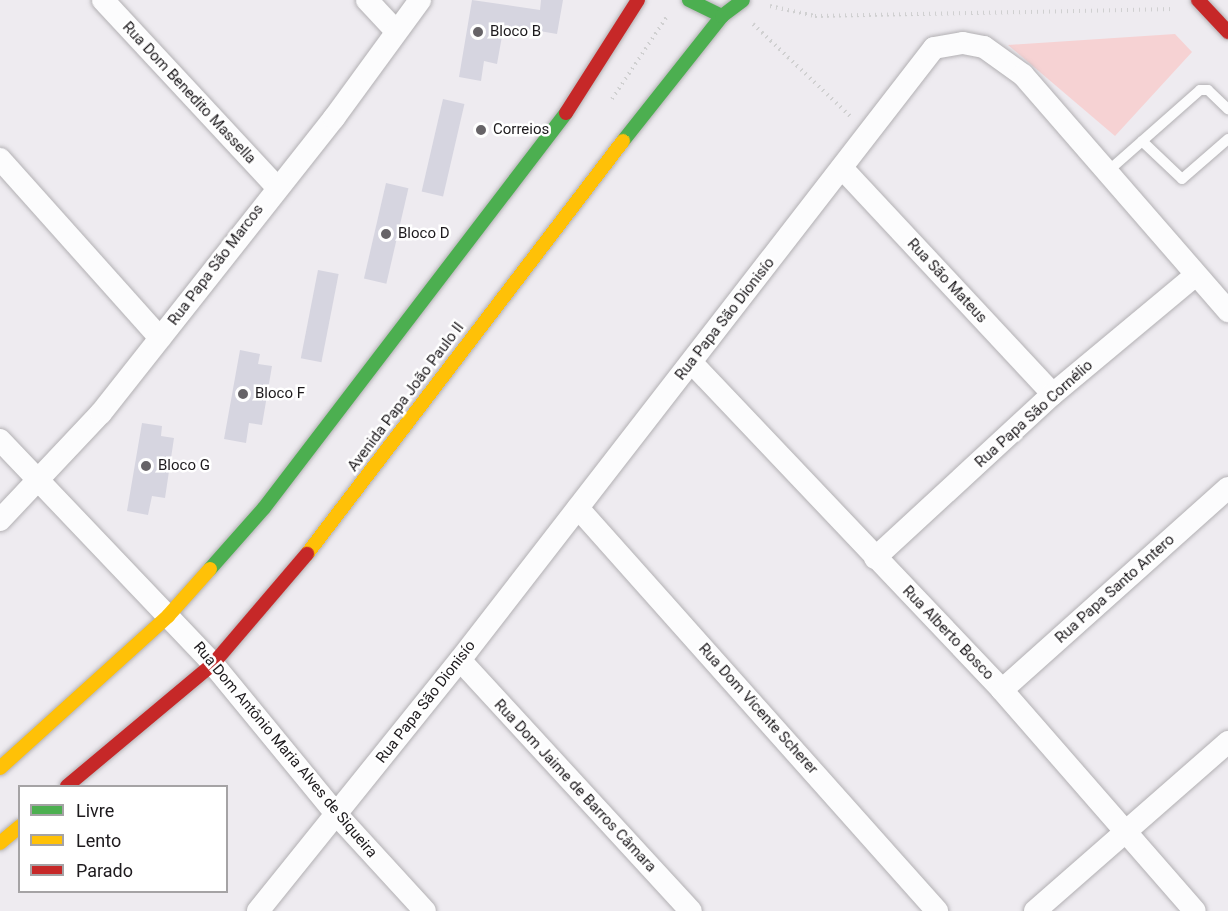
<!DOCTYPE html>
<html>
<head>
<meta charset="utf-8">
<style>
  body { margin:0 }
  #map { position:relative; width:1228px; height:911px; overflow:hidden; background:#eeebf0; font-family:Roboto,sans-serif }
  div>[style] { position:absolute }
  .green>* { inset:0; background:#f6d2d3 }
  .building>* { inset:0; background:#d6d5e0; transform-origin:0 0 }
  .path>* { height:4px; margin-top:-2px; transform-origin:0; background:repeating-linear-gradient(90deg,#d0d0d1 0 1.5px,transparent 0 6px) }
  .roads { filter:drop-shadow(0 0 2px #b2b0b3) drop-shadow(0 0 2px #b2b0b3) }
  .lane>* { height:10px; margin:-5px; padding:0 5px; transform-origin:5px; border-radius:5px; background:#fcfcfd }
  .street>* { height:22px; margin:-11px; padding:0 11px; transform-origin:11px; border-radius:11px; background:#fcfcfd }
  .fast>* { height:14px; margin:-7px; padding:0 7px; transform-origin:7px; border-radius:7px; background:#4caf50 }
  .slow>* { height:14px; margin:-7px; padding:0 7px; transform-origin:7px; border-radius:7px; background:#ffc107 }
  .jam>* { height:14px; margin:-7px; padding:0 7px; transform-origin:7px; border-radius:7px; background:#c62828 }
  .dots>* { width:16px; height:16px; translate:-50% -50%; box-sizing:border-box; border:3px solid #fff; border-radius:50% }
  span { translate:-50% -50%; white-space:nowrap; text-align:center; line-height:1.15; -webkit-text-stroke:5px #fff; paint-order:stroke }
  .poi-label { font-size:15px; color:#1d1a1d }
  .left { translate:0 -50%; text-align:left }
  .street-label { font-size:15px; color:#1d1a1d }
  .legend { position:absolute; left:18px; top:785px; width:210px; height:108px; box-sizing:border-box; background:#fff; border:2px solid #a5a3a5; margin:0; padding:8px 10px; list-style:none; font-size:18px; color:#1d1a1d }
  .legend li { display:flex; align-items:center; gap:12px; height:30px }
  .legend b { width:30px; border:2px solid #a5a3a5 }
</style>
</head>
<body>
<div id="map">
  <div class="green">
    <div style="clip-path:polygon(1175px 34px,1192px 52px,1115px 136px,1008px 45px)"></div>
  </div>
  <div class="building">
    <div style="clip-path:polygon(472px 0,540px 10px,541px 0,563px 0,557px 34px,504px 25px,497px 64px,484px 61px,481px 81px,459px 77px)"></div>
    <div style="left:443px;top:99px;width:22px;height:95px;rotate:13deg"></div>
    <div style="left:386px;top:183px;width:23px;height:98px;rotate:13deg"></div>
    <div style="left:318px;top:270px;width:21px;height:90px;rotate:11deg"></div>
    <div style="clip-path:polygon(240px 350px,260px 354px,258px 364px,272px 366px,262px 425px,249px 423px,246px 443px,224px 439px)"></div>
    <div style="clip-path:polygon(142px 423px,162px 426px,161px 436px,174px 438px,165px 498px,152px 496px,148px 515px,127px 511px)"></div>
  </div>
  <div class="path">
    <div style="left:770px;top:6px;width:46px;rotate:12.5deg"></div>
    <div style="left:815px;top:16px;width:359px;rotate:-1.1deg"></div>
    <div style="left:753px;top:24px;width:137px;rotate:43.5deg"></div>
    <div style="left:612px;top:99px;width:101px;rotate:-56.3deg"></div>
  </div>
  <div class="roads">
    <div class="lane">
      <div style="left:1142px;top:141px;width:55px;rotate:43.5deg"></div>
      <div style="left:1182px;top:179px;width:61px;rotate:-41deg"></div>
      <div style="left:1107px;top:172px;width:124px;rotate:-41.4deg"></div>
      <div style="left:1200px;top:90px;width:8px"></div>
      <div style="left:1208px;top:90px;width:28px;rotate:44deg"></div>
    </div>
    <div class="street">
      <div style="left:103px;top:0;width:254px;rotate:47.1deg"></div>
      <div style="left:367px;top:0;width:41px;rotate:47deg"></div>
      <div style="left:0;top:159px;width:240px;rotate:48.2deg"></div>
      <div style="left:842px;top:168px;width:309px;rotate:47deg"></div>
      <div style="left:692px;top:363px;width:451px;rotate:46.5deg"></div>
      <div style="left:1002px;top:690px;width:293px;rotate:48.9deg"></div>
      <div style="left:0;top:440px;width:309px;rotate:46.4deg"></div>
      <div style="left:213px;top:664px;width:195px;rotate:50.6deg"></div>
      <div style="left:337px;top:815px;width:130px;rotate:47.5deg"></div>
      <div style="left:578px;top:508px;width:540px;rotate:48.3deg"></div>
      <div style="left:0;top:520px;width:147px;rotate:-46.7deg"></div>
      <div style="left:101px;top:413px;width:376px;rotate:-51.7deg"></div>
      <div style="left:334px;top:118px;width:146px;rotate:-53.9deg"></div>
      <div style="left:875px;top:558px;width:242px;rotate:-42.7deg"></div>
      <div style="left:1053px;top:394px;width:186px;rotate:-39.8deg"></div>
      <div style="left:460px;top:660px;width:341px;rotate:47.4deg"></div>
      <div style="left:1002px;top:690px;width:303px;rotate:-41.8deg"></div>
      <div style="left:258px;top:911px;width:322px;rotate:-51.2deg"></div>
      <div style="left:460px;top:660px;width:774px;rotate:-52.24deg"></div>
      <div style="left:934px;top:48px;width:29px;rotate:-10deg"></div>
      <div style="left:963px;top:43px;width:21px;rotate:11deg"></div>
      <div style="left:984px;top:47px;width:48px;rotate:35.7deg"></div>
      <div style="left:1023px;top:75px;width:313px;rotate:49deg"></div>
      <div style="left:1035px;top:911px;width:257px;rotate:-41.2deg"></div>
    </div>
    <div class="fast">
      <div style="left:689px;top:0;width:37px;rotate:26deg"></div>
      <div style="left:623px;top:141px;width:159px;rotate:-51.6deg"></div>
      <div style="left:722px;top:16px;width:26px;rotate:-37deg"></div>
      <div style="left:210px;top:569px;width:81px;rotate:-48.5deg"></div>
      <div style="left:264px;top:508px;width:497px;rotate:-52.6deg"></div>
    </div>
    <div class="slow">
      <div style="left:307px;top:554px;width:520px;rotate:-52.58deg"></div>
      <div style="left:0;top:768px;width:227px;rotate:-42.1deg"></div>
      <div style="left:168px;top:616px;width:63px;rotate:-48.2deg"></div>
      <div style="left:0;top:843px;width:26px;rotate:-40deg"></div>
    </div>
    <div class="jam">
      <div style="left:1198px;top:0;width:44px;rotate:46.8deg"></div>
      <div style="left:566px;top:113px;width:134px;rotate:-57.5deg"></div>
      <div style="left:67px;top:786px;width:190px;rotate:-39.9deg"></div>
      <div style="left:213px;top:664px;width:145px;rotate:-49.5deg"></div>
    </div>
  </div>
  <div class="dots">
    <div style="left:478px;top:32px;background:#666367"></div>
    <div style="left:481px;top:130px;background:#666367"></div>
    <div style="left:386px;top:234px;background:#666367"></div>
    <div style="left:243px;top:394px;background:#666367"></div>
    <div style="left:146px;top:466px;background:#666367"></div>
  </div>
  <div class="poi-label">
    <span class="left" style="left:490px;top:32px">Bloco B</span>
    <span class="left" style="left:493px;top:130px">Correios</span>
    <span class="left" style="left:398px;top:234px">Bloco D</span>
    <span class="left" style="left:255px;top:394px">Bloco F</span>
    <span class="left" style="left:158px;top:466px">Bloco G</span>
  </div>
  <div class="street-label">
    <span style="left:189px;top:93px;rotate:47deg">Rua Dom Benedito Massella</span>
    <span style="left:216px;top:265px;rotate:-53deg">Rua Papa São Marcos</span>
    <span style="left:947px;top:281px;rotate:47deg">Rua São Mateus</span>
    <span style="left:725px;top:319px;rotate:-52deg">Rua Papa São Dionisío</span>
    <span style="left:406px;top:397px;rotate:-53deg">Avenida Papa João Paulo II</span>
    <span style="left:1034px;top:414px;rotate:-42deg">Rua Papa São Cornélio</span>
    <span style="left:1115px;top:589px;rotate:-42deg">Rua Papa Santo Antero</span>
    <span style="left:948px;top:633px;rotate:46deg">Rua Alberto Bosco</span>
    <span style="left:426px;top:702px;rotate:-52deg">Rua Papa São Dionisío</span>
    <span style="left:758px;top:709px;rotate:48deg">Rua Dom Vicente Scherer</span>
    <span style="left:285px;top:750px;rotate:50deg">Rua Dom Antônio Maria Alves de Siqueira</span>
    <span style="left:575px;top:786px;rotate:47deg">Rua Dom Jaime de Barros Câmara</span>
  </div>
  <ul class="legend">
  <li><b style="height:8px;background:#4caf50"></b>Livre</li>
  <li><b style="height:8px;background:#ffc107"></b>Lento</li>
  <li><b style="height:8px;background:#c62828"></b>Parado</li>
  </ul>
</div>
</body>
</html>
